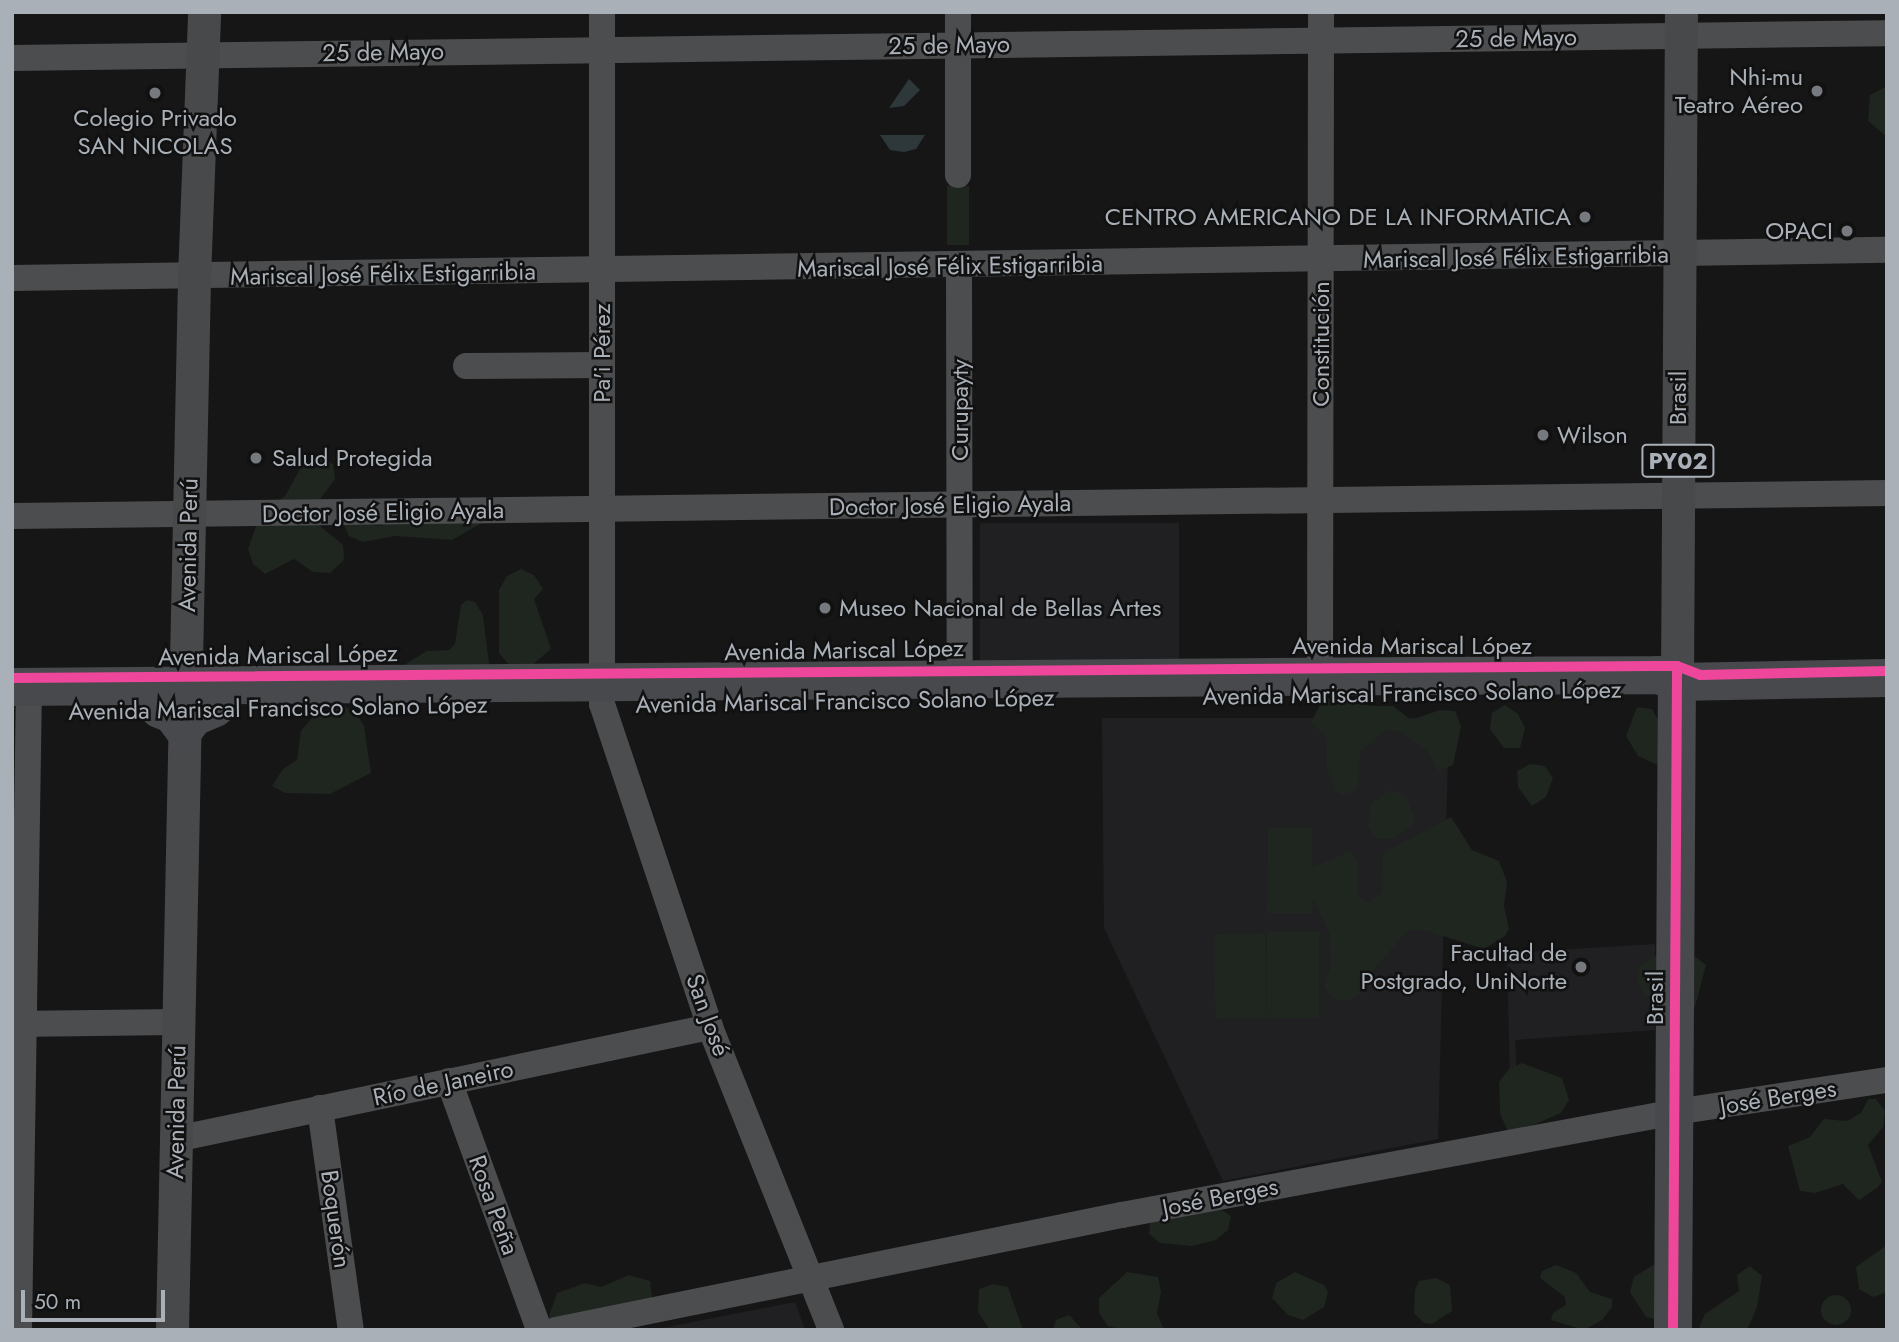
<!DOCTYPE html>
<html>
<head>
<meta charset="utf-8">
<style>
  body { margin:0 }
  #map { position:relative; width:1899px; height:1342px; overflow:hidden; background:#161617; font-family:Jost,sans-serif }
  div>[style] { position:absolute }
  .built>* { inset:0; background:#202022; transform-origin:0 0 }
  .green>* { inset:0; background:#1f251f; transform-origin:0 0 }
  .round { border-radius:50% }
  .water>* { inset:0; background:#2e383b }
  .minor>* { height:26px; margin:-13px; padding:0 13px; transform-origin:13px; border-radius:13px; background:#4b4d4f }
  .major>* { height:33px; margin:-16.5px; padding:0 16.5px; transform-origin:16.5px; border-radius:16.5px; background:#48494b }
  .highway>* { height:38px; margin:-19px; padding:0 19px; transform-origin:19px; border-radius:19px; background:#48494c }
  .cycleway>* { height:10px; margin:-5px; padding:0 5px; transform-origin:5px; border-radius:5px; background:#ed469a }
  .dots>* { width:19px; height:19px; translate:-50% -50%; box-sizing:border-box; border:4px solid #111112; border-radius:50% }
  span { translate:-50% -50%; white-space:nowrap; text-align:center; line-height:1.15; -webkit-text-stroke:5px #111112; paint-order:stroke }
  .shield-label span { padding:2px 5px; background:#111112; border:2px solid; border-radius:5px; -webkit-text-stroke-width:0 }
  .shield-label { font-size:23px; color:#a9b0b7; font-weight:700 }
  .street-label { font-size:24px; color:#a9b0b7 }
  .poi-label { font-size:24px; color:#a9b0b7 }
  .right { translate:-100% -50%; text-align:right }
  .left { translate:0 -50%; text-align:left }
  .frame { position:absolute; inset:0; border:14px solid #a9b0b7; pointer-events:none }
  .scale { position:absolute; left:21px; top:1290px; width:144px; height:32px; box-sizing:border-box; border:4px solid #a9b0b7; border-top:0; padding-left:9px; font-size:21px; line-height:24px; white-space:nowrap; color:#a9b0b7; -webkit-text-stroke:5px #111112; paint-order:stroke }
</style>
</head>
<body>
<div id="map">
  <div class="built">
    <div style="left:980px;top:523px;width:199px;height:140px"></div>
    <div style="clip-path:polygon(1102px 718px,1449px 718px,1438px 1139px,1223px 1181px,1104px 928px)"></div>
    <div style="clip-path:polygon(1655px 944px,1655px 1030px,1515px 1040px,1519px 1123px,1511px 1124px,1507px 953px)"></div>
    <div style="clip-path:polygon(795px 1302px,805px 1330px,652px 1330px)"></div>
  </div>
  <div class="green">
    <div style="clip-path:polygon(1887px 86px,1887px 137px,1868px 121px,1870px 95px)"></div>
    <div style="left:947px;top:186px;width:22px;height:59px"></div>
    <div style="clip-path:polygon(319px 457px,333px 464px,335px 479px,315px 506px,314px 521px,343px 545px,344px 560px,330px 573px,313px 572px,294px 559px,265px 574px,253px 564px,248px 549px,261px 512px,285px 496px,300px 469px)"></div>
    <div style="clip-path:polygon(385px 518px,482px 523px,452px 540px,395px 536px,363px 542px,349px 536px,343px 522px,382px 526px)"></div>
    <div style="clip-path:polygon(521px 569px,534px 575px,543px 589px,534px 599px,551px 649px,533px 664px,509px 665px,499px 653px,499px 590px,507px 576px)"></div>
    <div style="clip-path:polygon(467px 600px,475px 602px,483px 615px,490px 671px,404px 670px,407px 663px,427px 651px,449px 650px,455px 644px,461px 605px)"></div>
    <div style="clip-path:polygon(1343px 694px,1370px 706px,1393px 706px,1411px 720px,1440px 710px,1455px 711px,1461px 726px,1453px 765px,1438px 771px,1427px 751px,1402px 732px,1386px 730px,1361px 751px,1357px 790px,1342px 795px,1335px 791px,1327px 769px,1327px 738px,1311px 723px,1321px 702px)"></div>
    <div style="clip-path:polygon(343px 705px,356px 713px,364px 726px,371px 773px,330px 794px,285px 793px,272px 786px,283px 769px,297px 760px,301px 731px,312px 718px)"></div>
    <div style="clip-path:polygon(1505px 705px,1518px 714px,1525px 728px,1520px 748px,1504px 748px,1490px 729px,1492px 713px)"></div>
    <div style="clip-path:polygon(1637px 707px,1652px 709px,1658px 720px,1660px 766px,1638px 756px,1626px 736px)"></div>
    <div style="clip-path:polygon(1530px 764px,1545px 766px,1553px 778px,1546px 797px,1532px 806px,1518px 787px,1517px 771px)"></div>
    <div style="clip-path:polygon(1390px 790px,1405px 795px,1415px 817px,1413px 824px,1392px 839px,1377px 839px,1368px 827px,1371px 803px)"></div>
    <div style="clip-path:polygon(1451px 817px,1472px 850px,1499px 861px,1507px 882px,1504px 906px,1509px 929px,1505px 936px,1484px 949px,1424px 930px,1408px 930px,1372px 972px,1362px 994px,1348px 1001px,1333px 999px,1324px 987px,1331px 965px,1330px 934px,1313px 898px,1312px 913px,1267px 913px,1268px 828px,1312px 828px,1312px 867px,1351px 851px,1358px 864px,1358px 896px,1370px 903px,1382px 892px,1383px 853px)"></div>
    <div style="left:1267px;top:932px;width:52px;height:86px"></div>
    <div style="left:1265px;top:933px;width:85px;height:51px;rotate:89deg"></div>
    <div style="clip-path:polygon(1665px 950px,1688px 951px,1706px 965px,1695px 1007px,1688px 1011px,1644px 996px,1637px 981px,1639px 966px)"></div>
    <div style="clip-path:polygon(1522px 1063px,1562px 1078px,1569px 1100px,1561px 1113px,1510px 1135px,1500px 1114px,1499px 1082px,1508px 1070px)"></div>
    <div style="clip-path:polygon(1868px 1099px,1876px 1099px,1885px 1111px,1883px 1127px,1868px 1145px,1882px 1182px,1877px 1188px,1859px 1200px,1843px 1184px,1815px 1193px,1800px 1191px,1788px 1146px,1810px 1137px,1824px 1119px,1847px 1121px,1861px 1113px)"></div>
    <div style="clip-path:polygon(1212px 1204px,1231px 1216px,1228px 1230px,1216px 1240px,1192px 1246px,1160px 1243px,1149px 1234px,1151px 1210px)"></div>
    <div style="clip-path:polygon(1887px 1245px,1887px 1292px,1873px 1297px,1859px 1289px,1856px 1267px)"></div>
    <div style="clip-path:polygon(1556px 1265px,1576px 1273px,1590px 1292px,1612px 1299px,1612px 1307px,1602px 1320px,1584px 1330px,1551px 1320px,1553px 1313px,1566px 1305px,1565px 1297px,1540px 1278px,1542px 1271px)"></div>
    <div style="clip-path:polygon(1653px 1265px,1661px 1265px,1661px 1318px,1653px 1319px,1646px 1317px,1630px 1292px,1634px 1277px)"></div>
    <div style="clip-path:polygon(1750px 1266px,1762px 1276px,1757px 1307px,1747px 1330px,1698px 1330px,1705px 1314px,1739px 1291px,1737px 1275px)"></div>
    <div style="clip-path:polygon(1127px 1272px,1158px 1277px,1161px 1292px,1157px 1313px,1164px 1330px,1122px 1330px,1108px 1326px,1099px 1313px,1099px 1298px)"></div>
    <div style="clip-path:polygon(1295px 1272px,1324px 1285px,1328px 1292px,1324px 1307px,1303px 1320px,1288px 1315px,1272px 1298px,1276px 1283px)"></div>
    <div style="clip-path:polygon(629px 1275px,650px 1281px,652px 1297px,641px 1309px,544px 1330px,557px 1293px,585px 1283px,601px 1287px)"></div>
    <div style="clip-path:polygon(1436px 1278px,1450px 1285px,1452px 1311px,1432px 1324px,1424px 1323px,1414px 1313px,1415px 1290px,1419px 1281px)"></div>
    <div style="clip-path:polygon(993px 1284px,1008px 1287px,1023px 1330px,990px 1330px,978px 1312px,979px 1289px)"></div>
    <div class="round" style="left:1821px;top:1295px;width:30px;height:30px"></div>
    <div style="clip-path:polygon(1069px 1315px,1083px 1330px,1053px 1330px,1056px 1320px)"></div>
  </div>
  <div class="water">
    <div style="clip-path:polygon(909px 79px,920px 90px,904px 106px,889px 108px)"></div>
    <div style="clip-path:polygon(880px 135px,925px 135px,916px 149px,904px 152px,890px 150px)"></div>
  </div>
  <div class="minor">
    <div style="left:602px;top:12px;width:692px;rotate:90deg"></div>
    <div style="left:602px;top:704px;width:341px;rotate:71.5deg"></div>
    <div style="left:710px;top:1027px;width:326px;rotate:68.2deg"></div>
    <div style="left:958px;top:12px;width:163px;rotate:90deg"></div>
    <div style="left:12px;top:58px;width:1875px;rotate:-0.76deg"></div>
    <div style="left:959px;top:267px;width:412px;rotate:89.9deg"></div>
    <div style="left:12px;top:278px;width:1875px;rotate:-0.86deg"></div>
    <div style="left:466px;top:366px;width:135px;rotate:-0.4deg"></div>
    <div style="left:12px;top:516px;width:1875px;rotate:-0.7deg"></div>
    <div style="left:1320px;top:677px;width:665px;rotate:-89.91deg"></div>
    <div style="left:12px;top:1024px;width:165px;rotate:-0.7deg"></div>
    <div style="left:449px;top:1081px;width:265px;rotate:70.1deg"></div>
    <div style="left:320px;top:1108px;width:224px;rotate:82.1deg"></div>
    <div style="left:176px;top:1139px;width:546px;rotate:-11.85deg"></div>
    <div style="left:19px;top:1330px;width:644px;rotate:-89.11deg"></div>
    <div style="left:556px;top:1330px;width:578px;rotate:-11.49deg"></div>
    <div style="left:1122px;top:1215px;width:563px;rotate:-10.55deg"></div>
    <div style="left:1675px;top:1112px;width:214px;rotate:-8.6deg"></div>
  </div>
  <div class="major">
    <div style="left:1677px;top:682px;width:670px;rotate:-89.66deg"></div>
    <div style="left:172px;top:1330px;width:1053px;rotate:-88.8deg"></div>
    <div style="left:194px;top:277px;width:265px;rotate:-87.8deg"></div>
  </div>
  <div class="highway">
    <div style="left:12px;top:687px;width:1400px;rotate:-0.45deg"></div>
    <div style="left:1412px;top:676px;width:246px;rotate:-0.2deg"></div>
    <div style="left:1658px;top:675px;width:20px;rotate:20deg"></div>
    <div style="left:1677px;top:682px;width:210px;rotate:-1.1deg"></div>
    <div style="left:159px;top:709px;width:14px;rotate:21deg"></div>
    <div style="left:172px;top:714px;width:20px;rotate:53deg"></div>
    <div style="left:184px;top:730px;width:16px;rotate:-52deg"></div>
    <div style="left:194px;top:717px;width:23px;rotate:-23deg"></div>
    <div style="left:1673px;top:1330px;width:648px;rotate:-89.65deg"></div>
  </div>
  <div class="cycleway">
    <div style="left:12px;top:678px;width:1640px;rotate:-0.42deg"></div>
    <div style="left:1652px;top:666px;width:25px"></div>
    <div style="left:1677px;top:666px;width:25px;rotate:21deg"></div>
    <div style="left:1700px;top:675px;width:187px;rotate:-1.2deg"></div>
    <div style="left:1673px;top:1330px;width:664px;rotate:-89.65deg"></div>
  </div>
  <div class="dots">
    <div style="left:1817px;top:91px;background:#767a7f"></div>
    <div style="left:155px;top:93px;background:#767a7f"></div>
    <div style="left:1585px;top:217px;background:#767a7f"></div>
    <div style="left:1847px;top:231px;background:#767a7f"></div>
    <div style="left:1543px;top:435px;background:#767a7f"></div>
    <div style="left:256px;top:458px;background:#767a7f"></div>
    <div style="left:825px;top:608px;background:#767a7f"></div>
    <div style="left:1581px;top:967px;background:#767a7f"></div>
  </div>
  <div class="shield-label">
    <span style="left:1678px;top:461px">PY02</span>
  </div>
  <div class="street-label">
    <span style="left:1516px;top:38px;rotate:-1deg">25 de Mayo</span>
    <span style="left:949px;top:45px;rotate:-1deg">25 de Mayo</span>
    <span style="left:383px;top:52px;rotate:-1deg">25 de Mayo</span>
    <span style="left:1516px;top:257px;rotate:-1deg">Mariscal José Félix Estigarribia</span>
    <span style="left:950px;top:266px;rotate:-1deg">Mariscal José Félix Estigarribia</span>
    <span style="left:383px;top:274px;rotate:-1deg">Mariscal José Félix Estigarribia</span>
    <span style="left:1321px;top:344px;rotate:-90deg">Constitución</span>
    <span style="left:602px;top:353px;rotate:-90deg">Pa'i Pérez</span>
    <span style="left:1678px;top:398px;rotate:-90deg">Brasil</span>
    <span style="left:960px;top:410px;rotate:-90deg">Curupayty</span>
    <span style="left:950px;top:505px;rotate:-1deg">Doctor José Eligio Ayala</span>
    <span style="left:383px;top:512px;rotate:-1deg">Doctor José Eligio Ayala</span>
    <span style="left:188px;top:545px;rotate:-89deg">Avenida Perú</span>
    <span style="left:1412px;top:646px">Avenida Mariscal López</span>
    <span style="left:844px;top:650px;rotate:-1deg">Avenida Mariscal López</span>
    <span style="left:278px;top:655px;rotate:-1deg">Avenida Mariscal López</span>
    <span style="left:1412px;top:693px;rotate:-1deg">Avenida Mariscal Francisco Solano López</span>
    <span style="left:845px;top:701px;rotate:-1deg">Avenida Mariscal Francisco Solano López</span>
    <span style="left:278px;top:708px;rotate:-1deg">Avenida Mariscal Francisco Solano López</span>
    <span style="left:1655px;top:998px;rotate:-90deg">Brasil</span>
    <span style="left:708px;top:1015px;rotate:70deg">San José</span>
    <span style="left:443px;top:1083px;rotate:-12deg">Río de Janeiro</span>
    <span style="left:1778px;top:1097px;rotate:-9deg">José Berges</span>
    <span style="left:176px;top:1112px;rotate:-89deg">Avenida Perú</span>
    <span style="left:1220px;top:1197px;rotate:-11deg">José Berges</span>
    <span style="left:494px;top:1205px;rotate:70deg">Rosa Peña</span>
    <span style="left:336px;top:1219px;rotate:82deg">Boquerón</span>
  </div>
  <div class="poi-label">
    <span class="right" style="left:1803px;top:91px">Nhi-mu<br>Teatro Aéreo</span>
    <span style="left:155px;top:132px">Colegio Privado<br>SAN NICOLAS</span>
    <span class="right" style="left:1571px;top:217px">CENTRO AMERICANO DE LA INFORMATICA</span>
    <span class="right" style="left:1833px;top:231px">OPACI</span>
    <span class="left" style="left:1557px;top:435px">Wilson</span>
    <span class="left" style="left:272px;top:458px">Salud Protegida</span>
    <span class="left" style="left:839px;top:608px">Museo Nacional de Bellas Artes</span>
    <span class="right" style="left:1567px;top:967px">Facultad de<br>Postgrado, UniNorte</span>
  </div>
  <div class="frame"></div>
  <div class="scale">50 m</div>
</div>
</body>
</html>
